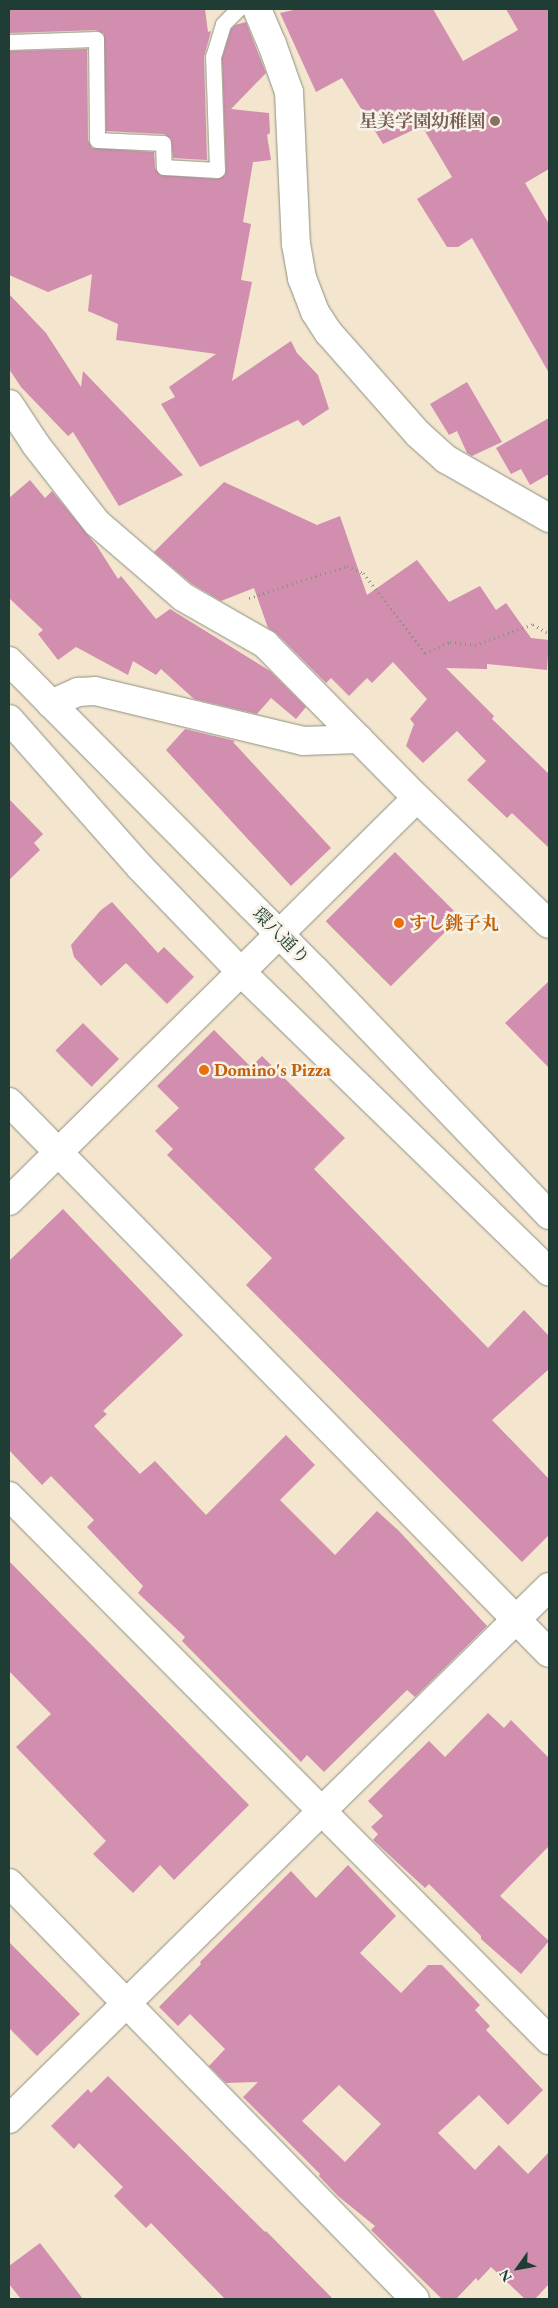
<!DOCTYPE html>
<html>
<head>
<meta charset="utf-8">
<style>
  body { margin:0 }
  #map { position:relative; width:558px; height:2308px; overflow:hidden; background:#f4e5ce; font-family:"EB Garamond","Noto Serif JP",serif }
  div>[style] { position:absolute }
  .building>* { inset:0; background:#d18eae; transform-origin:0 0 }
  .path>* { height:3px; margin-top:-1.5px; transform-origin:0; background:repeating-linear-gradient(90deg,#8a9181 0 1px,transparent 0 5px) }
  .roads { filter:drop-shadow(0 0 1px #8a9181) drop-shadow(0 0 1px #8a9181) }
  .lane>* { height:15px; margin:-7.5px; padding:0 7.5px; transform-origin:7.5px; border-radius:7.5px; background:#fff }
  .street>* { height:28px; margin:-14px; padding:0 14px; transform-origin:14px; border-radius:14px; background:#fff }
  .secondary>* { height:28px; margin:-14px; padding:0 14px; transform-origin:14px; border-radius:14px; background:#fff }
  .primary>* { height:28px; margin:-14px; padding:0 14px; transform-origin:14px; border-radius:14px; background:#fff }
  .dots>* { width:14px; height:14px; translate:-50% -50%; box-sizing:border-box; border:2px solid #f7f3e8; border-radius:50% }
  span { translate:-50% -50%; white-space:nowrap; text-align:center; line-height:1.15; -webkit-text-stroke:5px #f7f3e8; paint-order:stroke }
  .education-label { font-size:18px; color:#785e54; font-weight:700 }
  .right { translate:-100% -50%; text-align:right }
  .food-label { font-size:18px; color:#c56008; font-weight:700 }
  .left { translate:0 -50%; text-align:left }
  .street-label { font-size:18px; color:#1f3d34 }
  .frame { position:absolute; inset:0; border:10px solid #1f3d34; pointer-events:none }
  .north { position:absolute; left:493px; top:2243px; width:50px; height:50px; -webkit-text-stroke:4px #f7f3e8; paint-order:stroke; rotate:238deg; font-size:14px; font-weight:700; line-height:20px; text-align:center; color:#1f3d34 }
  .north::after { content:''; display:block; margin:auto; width:18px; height:22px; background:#1f3d34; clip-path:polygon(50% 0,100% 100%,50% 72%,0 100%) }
</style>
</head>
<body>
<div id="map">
  <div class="building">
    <div style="clip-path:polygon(9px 9px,205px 9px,208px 32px,211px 31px,204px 57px,207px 160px,173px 158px,171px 139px,164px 134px,106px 131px,104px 34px,96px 30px,9px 33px)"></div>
    <div style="clip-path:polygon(298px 9px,433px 9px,463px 61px,518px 30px,506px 9px,549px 9px,549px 169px,525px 183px,549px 224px,549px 373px,472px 238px,458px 247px,447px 247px,417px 199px,452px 177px,422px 126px,383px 144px,342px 78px,316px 92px,280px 13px)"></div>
    <div style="clip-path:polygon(246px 22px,266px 73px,231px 109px,269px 113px,270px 133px,267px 135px,271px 160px,253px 162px,243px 222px,251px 224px,241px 280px,252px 282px,232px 381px,291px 341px,297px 353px,318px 375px,329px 409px,303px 426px,298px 420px,200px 467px,161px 404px,175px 397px,169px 387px,216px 354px,116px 340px,118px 324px,88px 311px,92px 274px,48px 292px,9px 275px,9px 51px,87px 49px,88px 140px,92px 148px,154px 152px,155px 168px,160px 175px,217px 179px,225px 175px,226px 170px,222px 58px,231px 29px,235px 25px)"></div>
    <div style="clip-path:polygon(9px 294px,46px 333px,81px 387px,83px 371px,183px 475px,119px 506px,73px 432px,68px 436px,21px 387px,9px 369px)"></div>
    <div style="clip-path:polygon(467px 382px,502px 442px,472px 456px,467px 453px,457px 431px,449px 435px,430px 404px)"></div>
    <div style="clip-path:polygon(549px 418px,549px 474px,530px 485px,521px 469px,511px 474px,496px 448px)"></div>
    <div style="clip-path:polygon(30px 480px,45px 498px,52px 491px,97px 546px,118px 579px,121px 576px,156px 619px,170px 609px,270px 671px,306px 707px,296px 719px,271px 698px,257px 714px,194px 699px,161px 669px,156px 675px,133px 661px,128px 675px,76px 647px,58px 660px,38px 634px,43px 630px,9px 598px,9px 498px)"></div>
    <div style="clip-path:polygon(224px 482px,317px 525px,340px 516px,367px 595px,417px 560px,449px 602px,480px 586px,496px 610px,506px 603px,531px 638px,549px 640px,547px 670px,487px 664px,487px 669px,446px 668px,494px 716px,492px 719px,549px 774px,549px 848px,512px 813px,507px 818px,467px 780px,486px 761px,457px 731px,423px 763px,406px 746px,414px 724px,410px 719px,427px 699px,393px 662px,372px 683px,367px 678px,349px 696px,331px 678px,326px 683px,276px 633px,268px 628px,254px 588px,221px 601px,192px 584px,154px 552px)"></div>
    <div style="clip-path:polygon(185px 729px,235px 741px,233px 742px,331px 848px,291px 886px,166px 750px)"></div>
    <div style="clip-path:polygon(9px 799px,43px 834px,34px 843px,40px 850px,9px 880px)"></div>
    <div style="left:395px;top:852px;width:92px;height:98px;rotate:45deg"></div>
    <div style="clip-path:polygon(112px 902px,158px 953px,164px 947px,194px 977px,167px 1004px,126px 963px,101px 986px,74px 957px,71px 945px,101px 910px)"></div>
    <div style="clip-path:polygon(549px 981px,549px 1068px,505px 1023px)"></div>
    <div style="left:83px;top:1023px;width:51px;height:39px;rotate:45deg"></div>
    <div style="clip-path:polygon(214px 1030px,251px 1067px,262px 1056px,345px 1138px,314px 1169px,488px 1348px,524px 1310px,549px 1336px,549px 1369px,492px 1420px,549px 1479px,549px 1535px,522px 1562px,246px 1285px,272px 1258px,167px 1155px,173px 1149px,155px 1131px,179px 1108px,157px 1086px)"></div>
    <div style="clip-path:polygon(63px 1209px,183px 1335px,103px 1411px,107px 1414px,94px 1426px,140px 1474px,155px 1461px,206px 1515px,286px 1435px,315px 1465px,280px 1500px,335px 1555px,377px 1511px,399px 1531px,487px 1626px,415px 1697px,407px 1690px,324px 1772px,307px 1755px,301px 1762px,182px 1641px,185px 1637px,138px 1593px,143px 1586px,87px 1527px,94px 1520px,51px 1476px,42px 1485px,9px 1450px,9px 1261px)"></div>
    <div style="clip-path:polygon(9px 1561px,249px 1805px,174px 1880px,160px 1865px,133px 1893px,93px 1854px,106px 1841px,16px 1747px,51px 1714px,9px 1671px)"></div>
    <div style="clip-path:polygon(488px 1713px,504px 1728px,511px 1720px,549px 1758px,549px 1846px,500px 1896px,549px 1941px,521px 1974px,481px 1939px,481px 1936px,429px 1884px,425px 1888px,373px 1840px,378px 1834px,371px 1827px,383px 1816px,368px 1801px,429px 1741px,445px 1757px)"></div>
    <div style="clip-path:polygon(evenodd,348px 1865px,396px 1916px,360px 1953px,401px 1993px,428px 1965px,442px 1965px,480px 2005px,475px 2010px,490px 2026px,486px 2030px,543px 2090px,508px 2125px,479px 2095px,438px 2133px,475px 2170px,499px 2145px,528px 2174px,549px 2152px,549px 2284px,535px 2299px,525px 2299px,491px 2267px,478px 2281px,476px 2278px,456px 2299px,442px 2299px,371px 2230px,375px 2226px,338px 2196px,319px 2176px,320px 2174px,243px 2097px,258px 2082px,226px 2083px,209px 2066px,225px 2049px,190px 2014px,178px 2026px,159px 2007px,201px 1964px,200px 1962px,291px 1871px,316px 1898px,348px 1865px,339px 2085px,381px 2124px,345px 2162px,302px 2121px,339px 2085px)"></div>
    <div style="clip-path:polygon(9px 1942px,80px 2014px,37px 2056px,9px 2028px)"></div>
    <div style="clip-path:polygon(108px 2076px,265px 2232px,266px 2231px,333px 2299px,225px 2299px,151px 2223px,146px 2228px,114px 2196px,123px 2187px,79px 2143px,74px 2149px,51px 2126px,88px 2089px,91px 2093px)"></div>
    <div style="clip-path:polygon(40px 2243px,83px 2299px,21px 2299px,9px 2284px,9px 2266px)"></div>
  </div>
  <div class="path">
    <div style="left:249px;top:598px;width:103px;rotate:-18.1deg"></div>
    <div style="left:347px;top:566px;width:17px;rotate:24deg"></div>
    <div style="left:363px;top:573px;width:101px;rotate:52.2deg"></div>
    <div style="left:425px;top:653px;width:27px;rotate:-24deg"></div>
    <div style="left:450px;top:642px;width:25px;rotate:7deg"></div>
    <div style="left:475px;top:645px;width:62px;rotate:-19.9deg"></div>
    <div style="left:533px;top:624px;width:19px;rotate:32deg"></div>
  </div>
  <div class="roads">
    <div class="lane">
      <div style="left:9px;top:42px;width:87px;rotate:-2deg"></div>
      <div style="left:96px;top:39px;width:101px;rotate:89.4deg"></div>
      <div style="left:97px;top:140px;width:66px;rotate:2.6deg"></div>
      <div style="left:163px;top:143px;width:24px;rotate:88deg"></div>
      <div style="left:164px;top:167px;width:53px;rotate:3.2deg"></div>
      <div style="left:217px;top:170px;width:113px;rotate:-92deg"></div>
      <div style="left:213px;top:57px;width:34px;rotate:-73deg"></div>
      <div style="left:223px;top:24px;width:21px;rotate:-45deg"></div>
    </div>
    <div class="street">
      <div style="left:257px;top:9px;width:38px;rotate:67deg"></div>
      <div style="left:272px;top:44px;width:51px;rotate:70.5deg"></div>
      <div style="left:289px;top:92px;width:152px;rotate:87.4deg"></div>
      <div style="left:296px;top:244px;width:35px;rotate:80deg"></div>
      <div style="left:302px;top:278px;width:36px;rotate:69deg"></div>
      <div style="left:315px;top:312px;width:24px;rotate:57deg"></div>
      <div style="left:328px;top:332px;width:136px;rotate:48.6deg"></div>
      <div style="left:418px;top:434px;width:38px;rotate:42deg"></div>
      <div style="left:446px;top:459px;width:119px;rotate:29.8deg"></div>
      <div style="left:9px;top:404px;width:49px;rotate:56.6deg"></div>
      <div style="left:36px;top:445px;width:99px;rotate:52deg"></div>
      <div style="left:97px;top:523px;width:113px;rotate:40.7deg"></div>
      <div style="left:183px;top:597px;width:95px;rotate:29.8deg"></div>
      <div style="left:265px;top:644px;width:216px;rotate:45.4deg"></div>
      <div style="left:417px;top:798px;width:182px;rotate:43.7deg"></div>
      <div style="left:51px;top:704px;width:30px;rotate:-24deg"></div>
      <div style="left:78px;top:692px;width:17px;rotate:-3deg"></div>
      <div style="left:95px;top:691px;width:214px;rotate:13.5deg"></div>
      <div style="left:303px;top:741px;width:56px;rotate:-2deg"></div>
      <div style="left:9px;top:1102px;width:771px;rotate:45.58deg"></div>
      <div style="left:9px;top:1201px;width:573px;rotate:-44.65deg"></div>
      <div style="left:9px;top:1883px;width:581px;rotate:45.7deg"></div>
      <div style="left:9px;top:2119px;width:758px;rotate:-44.57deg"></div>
    </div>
    <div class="secondary">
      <div style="left:9px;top:1496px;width:767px;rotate:45.21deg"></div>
    </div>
    <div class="primary">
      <div style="left:9px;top:661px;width:435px;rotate:45.3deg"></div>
      <div style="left:315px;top:970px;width:339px;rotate:46.3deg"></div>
      <div style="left:9px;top:719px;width:198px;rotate:48.5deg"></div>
      <div style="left:140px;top:867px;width:144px;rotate:46.1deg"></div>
      <div style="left:240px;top:971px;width:431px;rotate:44.2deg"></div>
    </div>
  </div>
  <div class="dots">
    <div style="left:495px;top:121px;background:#8d6e63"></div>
    <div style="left:399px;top:923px;background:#e8710a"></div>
    <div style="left:204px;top:1070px;background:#e8710a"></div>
  </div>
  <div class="education-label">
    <span class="right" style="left:485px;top:121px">星美学園幼稚園</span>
  </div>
  <div class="food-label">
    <span class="left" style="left:409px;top:923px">すし銚子丸</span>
    <span class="left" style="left:214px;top:1070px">Domino's Pizza</span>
  </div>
  <div class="street-label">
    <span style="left:281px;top:936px;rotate:45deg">環八通り</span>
  </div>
  <div class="frame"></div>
  <div class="north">N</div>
</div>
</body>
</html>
